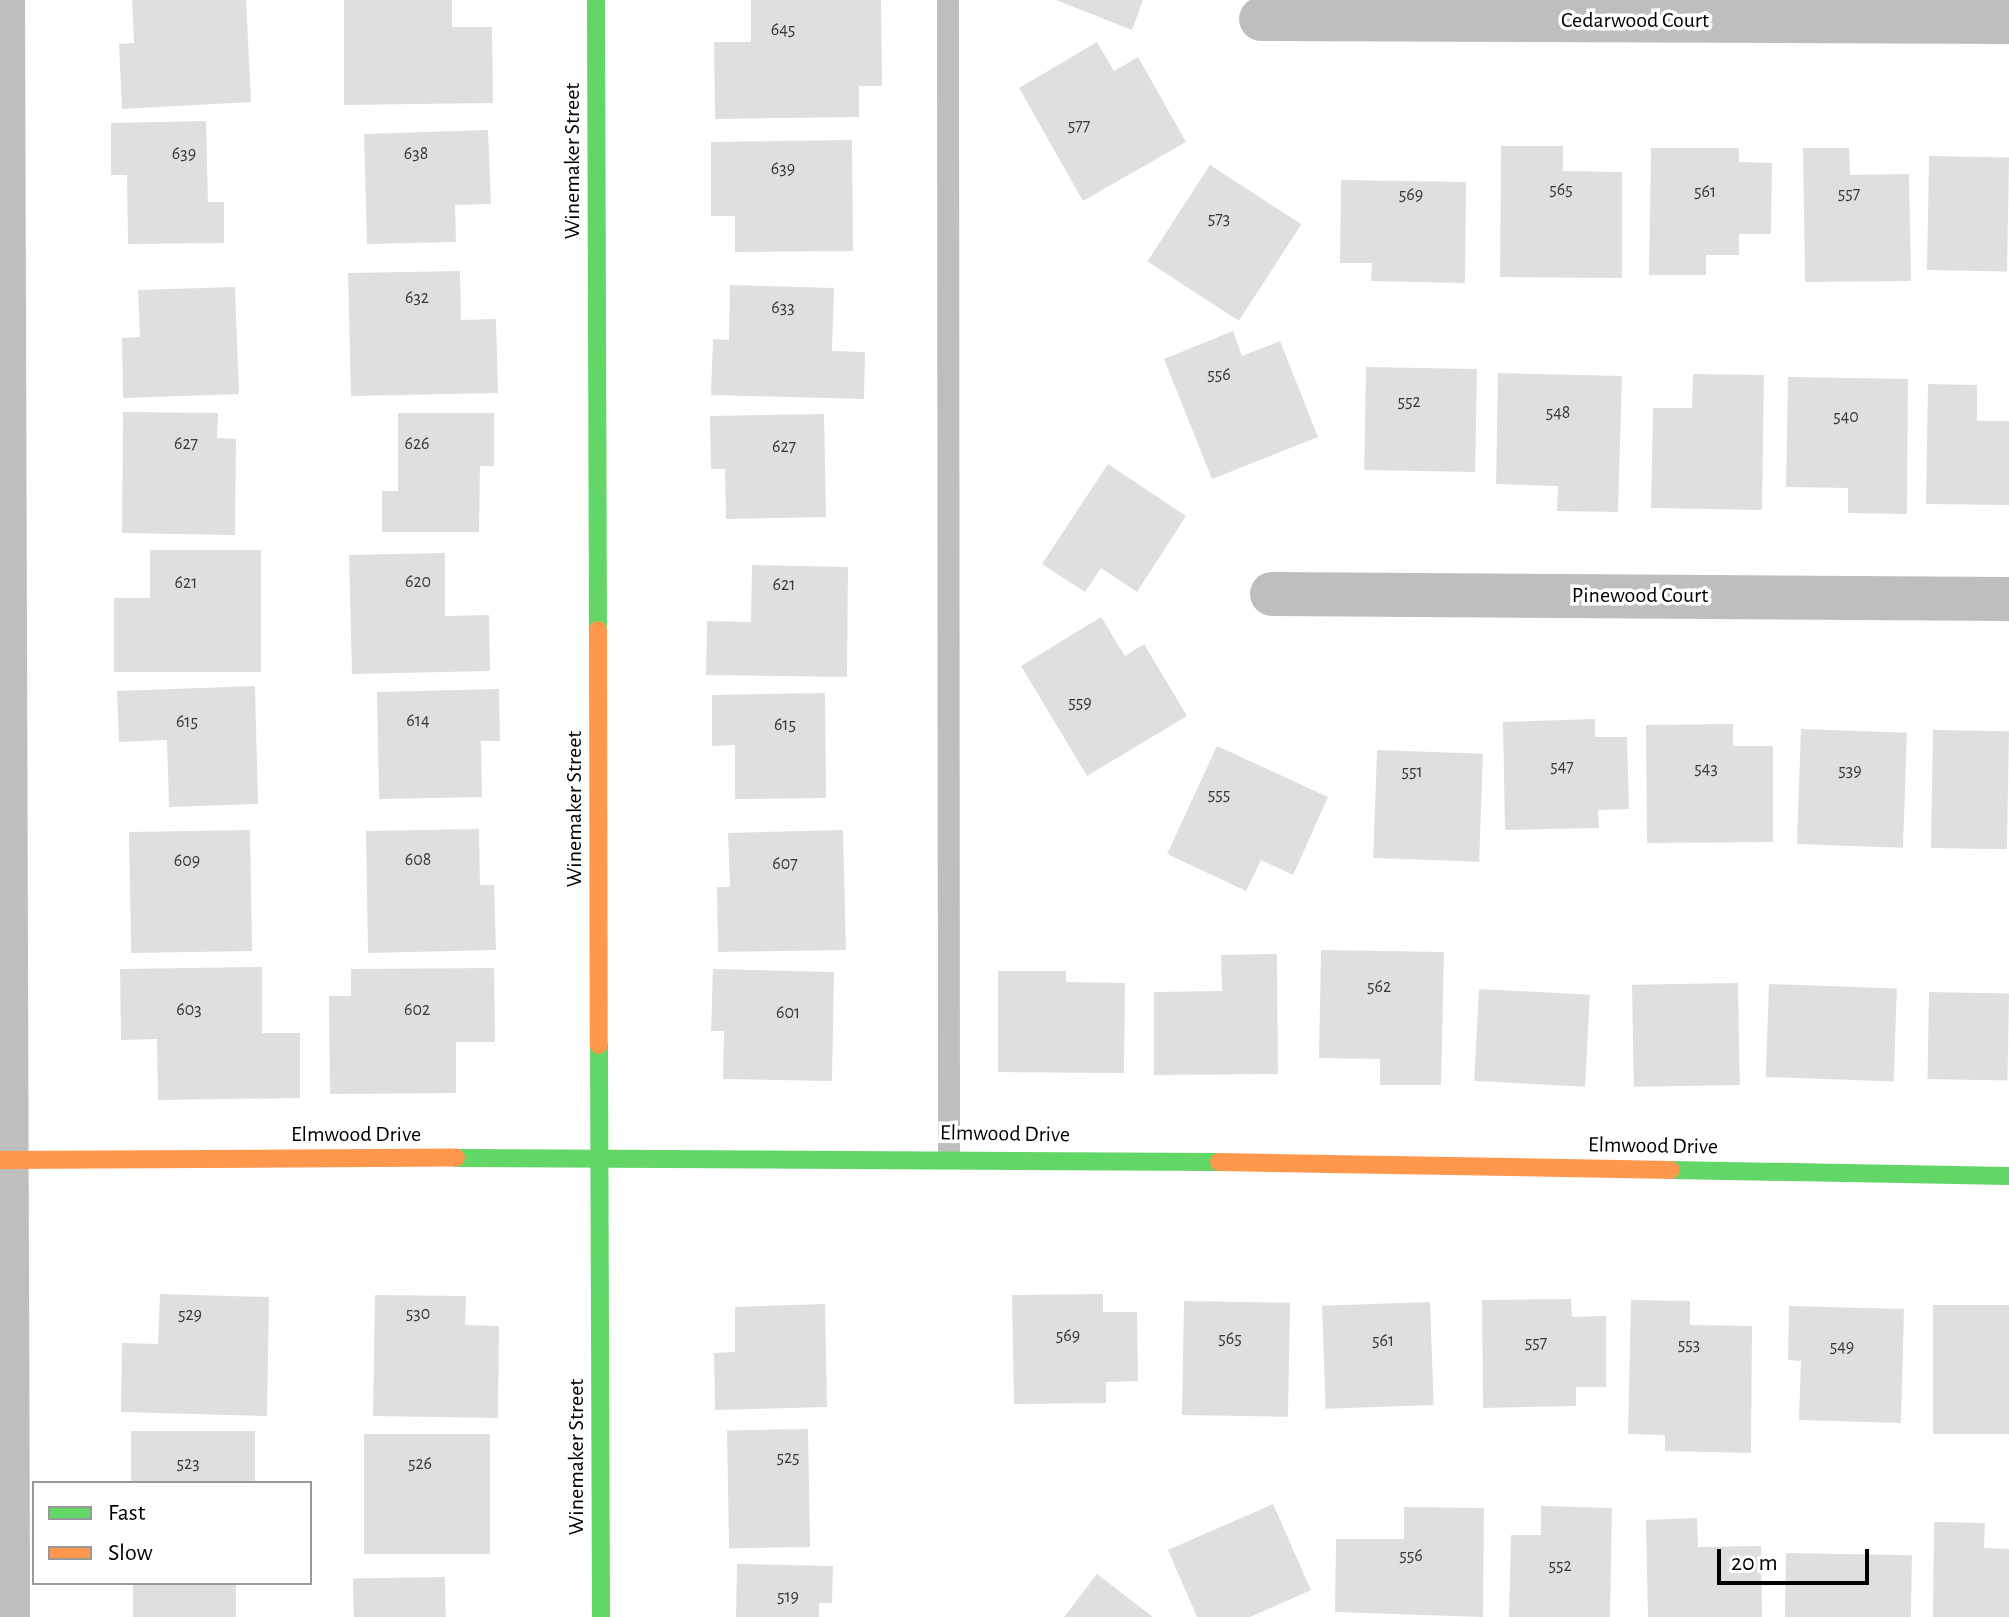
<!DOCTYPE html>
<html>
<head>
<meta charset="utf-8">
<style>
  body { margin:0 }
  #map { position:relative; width:2009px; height:1617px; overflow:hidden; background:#fff; font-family:"Alegreya Sans",sans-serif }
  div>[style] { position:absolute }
  .building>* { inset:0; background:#dfdfdf; transform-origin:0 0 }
  .lane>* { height:22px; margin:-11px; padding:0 11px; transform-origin:11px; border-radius:11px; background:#bebebe }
  .street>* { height:44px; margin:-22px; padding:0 22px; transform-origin:22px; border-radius:22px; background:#bebebe }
  .fast>* { height:18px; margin:-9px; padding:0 9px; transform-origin:9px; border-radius:9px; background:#63d668 }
  .slow>* { height:18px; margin:-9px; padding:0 9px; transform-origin:9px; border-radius:9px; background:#ff974d }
  span { translate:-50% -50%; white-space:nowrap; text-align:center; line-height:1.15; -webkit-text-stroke:7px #fff; paint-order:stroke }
  .number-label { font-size:18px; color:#383838 }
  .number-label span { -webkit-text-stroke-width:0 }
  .street-label { font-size:22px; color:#000 }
  .legend { position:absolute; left:32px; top:1481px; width:280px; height:104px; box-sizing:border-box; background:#fff; border:2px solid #999; margin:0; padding:10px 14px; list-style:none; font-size:24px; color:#000 }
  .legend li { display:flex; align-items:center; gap:16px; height:40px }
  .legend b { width:40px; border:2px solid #999 }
  .scale { position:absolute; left:1717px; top:1549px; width:152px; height:36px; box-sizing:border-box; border:4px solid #000; border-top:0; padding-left:10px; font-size:24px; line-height:28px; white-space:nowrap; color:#000; -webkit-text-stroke:6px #fff; paint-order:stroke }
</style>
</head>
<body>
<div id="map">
  <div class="building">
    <div style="clip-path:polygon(132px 0,246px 0,251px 102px,122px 109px,119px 44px,134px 43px)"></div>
    <div style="clip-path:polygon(344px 0,452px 0,452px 27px,492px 27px,493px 103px,344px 105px)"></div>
    <div style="clip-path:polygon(751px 0,881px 0,882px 86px,859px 86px,859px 117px,715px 119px,714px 42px,751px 42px)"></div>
    <div style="clip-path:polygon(1056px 0,1143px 0,1132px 30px)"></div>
    <div style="clip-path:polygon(1097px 42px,1114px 71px,1138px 57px,1186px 142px,1083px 201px,1019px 88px)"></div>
    <div style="clip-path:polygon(206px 121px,208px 202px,224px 202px,224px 243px,128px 244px,127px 175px,111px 175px,111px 123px)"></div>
    <div style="clip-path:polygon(488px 130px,491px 204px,455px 205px,456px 242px,367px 244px,364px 134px)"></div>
    <div style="clip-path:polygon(852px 140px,853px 251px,735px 252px,735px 216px,711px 216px,711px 142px)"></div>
    <div style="clip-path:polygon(1501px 146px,1563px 146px,1563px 171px,1622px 172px,1622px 278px,1500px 277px)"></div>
    <div style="clip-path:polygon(1651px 148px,1739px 148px,1739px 162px,1772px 163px,1771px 234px,1739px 234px,1739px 255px,1706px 255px,1706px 275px,1649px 275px)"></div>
    <div style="clip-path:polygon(1803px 148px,1849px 148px,1850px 175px,1909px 174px,1911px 281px,1805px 282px)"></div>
    <div style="left:1929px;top:156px;width:80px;height:114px;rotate:1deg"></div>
    <div style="left:1210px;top:165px;width:109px;height:115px;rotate:33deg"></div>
    <div style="clip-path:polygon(1341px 180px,1466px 182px,1465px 283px,1371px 281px,1372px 263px,1340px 263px)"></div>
    <div style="clip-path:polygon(460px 271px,461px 320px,496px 319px,498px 393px,351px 396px,348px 273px)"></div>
    <div style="clip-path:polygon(730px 285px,834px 288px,832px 351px,865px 352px,864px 399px,711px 395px,713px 339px,729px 340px)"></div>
    <div style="clip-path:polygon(235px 287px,239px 394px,123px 398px,122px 338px,140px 337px,138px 290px)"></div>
    <div style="clip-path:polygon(1233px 331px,1242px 356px,1280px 341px,1318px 437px,1212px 479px,1164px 359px)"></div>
    <div style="left:1366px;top:367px;width:111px;height:103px;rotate:1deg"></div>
    <div style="clip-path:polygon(1498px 373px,1622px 376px,1618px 512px,1557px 511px,1558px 486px,1496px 484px)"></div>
    <div style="clip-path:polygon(1693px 374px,1764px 375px,1762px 510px,1651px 508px,1653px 408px,1692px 408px)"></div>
    <div style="clip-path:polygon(1788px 377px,1908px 379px,1907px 514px,1848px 513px,1848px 488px,1786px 487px)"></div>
    <div style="clip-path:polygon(1928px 384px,1977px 385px,1977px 421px,2009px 421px,2009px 505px,1926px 504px)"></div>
    <div style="clip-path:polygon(123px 412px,218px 413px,217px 438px,236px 439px,235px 535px,122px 533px)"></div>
    <div style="clip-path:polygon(398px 413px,494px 413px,494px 466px,480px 466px,479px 532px,382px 532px,382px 491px,398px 491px)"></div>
    <div style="clip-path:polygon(824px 414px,826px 517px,726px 519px,725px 469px,711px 469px,710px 416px)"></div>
    <div style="clip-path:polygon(1108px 464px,1186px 516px,1137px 592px,1101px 568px,1085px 592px,1042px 564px)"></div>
    <div style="clip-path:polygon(150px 550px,261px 550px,261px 672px,114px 672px,114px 598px,150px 598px)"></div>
    <div style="clip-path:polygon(445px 553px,445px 616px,489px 615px,490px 671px,352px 674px,349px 555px)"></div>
    <div style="clip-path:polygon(752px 565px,848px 567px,847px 677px,706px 675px,707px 621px,751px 622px)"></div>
    <div style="clip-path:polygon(1101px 617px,1125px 656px,1144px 644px,1187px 716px,1087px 776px,1021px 666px)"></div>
    <div style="clip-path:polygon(255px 686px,258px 804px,169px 807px,167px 740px,119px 742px,117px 691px)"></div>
    <div style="clip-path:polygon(499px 689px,500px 741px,481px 741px,482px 797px,379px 799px,377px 692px)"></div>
    <div style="clip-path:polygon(825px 693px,826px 798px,735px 799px,735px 745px,712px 746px,712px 695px)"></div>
    <div style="clip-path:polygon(1595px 719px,1595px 737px,1627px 737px,1629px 809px,1598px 810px,1599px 828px,1505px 830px,1503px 722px)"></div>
    <div style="clip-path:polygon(1733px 724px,1733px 746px,1773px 746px,1773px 842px,1647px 843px,1646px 725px)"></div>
    <div style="left:1801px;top:729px;width:106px;height:115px;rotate:2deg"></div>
    <div style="left:1933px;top:730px;width:76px;height:118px;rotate:1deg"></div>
    <div style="clip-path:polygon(1217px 746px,1328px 797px,1293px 875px,1261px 860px,1246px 891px,1167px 854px)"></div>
    <div style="left:1377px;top:750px;width:106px;height:108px;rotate:2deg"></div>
    <div style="clip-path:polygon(479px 829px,480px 885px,494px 885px,496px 950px,368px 953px,366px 831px)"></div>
    <div style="left:250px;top:830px;width:121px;height:121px;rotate:89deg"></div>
    <div style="clip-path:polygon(843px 830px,846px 950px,718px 952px,717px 887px,730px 887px,728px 833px)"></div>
    <div style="clip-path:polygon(1321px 950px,1444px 952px,1441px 1085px,1380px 1085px,1380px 1059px,1319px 1058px)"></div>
    <div style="clip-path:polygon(1277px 954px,1278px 1074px,1154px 1075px,1154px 992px,1222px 991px,1221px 955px)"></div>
    <div style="clip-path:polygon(262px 967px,262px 1033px,300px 1033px,300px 1098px,158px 1100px,157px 1039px,121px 1040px,120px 969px)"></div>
    <div style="clip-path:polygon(494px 968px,495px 1042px,456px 1042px,456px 1093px,330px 1094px,329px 996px,351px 996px,351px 969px)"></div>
    <div style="clip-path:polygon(713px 969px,834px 972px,832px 1081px,723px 1079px,724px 1031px,711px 1031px)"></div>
    <div style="clip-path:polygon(998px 971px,1066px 971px,1066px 982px,1125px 983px,1124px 1073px,998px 1072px)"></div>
    <div style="left:1738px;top:983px;width:102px;height:106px;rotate:89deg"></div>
    <div style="left:1769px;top:984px;width:128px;height:93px;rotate:2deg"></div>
    <div style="left:1479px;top:989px;width:111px;height:92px;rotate:3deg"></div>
    <div style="left:1929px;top:992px;width:80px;height:87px;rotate:1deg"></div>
    <div style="clip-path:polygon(160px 1294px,269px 1297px,267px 1416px,121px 1412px,122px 1343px,158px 1344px)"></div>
    <div style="clip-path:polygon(1103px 1294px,1103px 1312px,1137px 1312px,1138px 1381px,1106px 1382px,1106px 1403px,1014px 1404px,1012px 1295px)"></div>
    <div style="clip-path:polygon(375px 1295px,466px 1296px,465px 1325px,499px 1326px,498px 1418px,373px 1416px)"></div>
    <div style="clip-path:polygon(1571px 1299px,1572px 1317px,1606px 1316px,1606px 1387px,1576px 1387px,1576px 1406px,1483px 1408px,1482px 1300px)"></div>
    <div style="clip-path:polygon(1631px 1300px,1690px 1301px,1690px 1325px,1752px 1326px,1751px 1453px,1665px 1451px,1665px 1435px,1628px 1434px)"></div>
    <div style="left:1184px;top:1301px;width:106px;height:114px;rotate:1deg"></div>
    <div style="left:1430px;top:1302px;width:103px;height:108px;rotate:88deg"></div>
    <div style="clip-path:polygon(825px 1304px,827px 1407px,715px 1410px,714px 1353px,735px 1352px,735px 1307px)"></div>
    <div style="left:2009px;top:1305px;width:129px;height:76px;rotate:90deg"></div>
    <div style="clip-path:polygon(1789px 1306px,1904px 1309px,1901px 1423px,1799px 1420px,1801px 1361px,1788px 1360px)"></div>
    <div style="left:808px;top:1429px;width:118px;height:81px;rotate:89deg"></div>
    <div style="left:131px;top:1431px;width:124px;height:52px"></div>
    <div style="left:364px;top:1434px;width:126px;height:120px"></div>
    <div style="clip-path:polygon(1273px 1504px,1311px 1590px,1250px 1617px,1197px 1617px,1168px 1550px)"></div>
    <div style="clip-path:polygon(1541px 1506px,1612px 1508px,1610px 1617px,1509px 1617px,1511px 1535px,1541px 1535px)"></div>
    <div style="clip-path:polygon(1404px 1507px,1484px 1508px,1483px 1617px,1335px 1612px,1336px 1539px,1404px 1539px)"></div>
    <div style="clip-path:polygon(1697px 1518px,1698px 1547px,1761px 1546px,1762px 1617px,1648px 1617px,1646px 1520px)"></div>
    <div style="clip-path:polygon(1934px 1522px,1985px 1523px,1984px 1548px,2009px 1549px,2009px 1617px,1933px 1617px)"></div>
    <div style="left:1786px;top:1553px;width:126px;height:64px;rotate:1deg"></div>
    <div style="clip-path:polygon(737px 1564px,833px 1566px,832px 1603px,819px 1603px,819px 1617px,736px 1617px)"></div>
    <div style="clip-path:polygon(1097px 1574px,1153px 1617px,1064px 1617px)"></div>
    <div style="left:445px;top:1577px;width:40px;height:92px;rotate:89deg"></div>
    <div style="left:133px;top:1583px;width:103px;height:34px"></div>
  </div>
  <div class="lane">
    <div style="left:948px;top:0;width:1157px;rotate:89.95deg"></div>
  </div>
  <div class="street">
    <div style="left:3px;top:0;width:1617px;rotate:89.82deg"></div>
    <div style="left:1261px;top:19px;width:748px;rotate:0.23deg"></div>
    <div style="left:1272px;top:594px;width:737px;rotate:0.39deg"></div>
  </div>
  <div class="fast">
    <div style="left:596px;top:0;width:630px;rotate:89.82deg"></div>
    <div style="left:599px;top:1045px;width:572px;rotate:89.8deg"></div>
    <div style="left:456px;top:1158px;width:763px;rotate:0.3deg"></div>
    <div style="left:1671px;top:1170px;width:338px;rotate:1deg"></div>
  </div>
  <div class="slow">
    <div style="left:598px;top:630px;width:415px;rotate:89.9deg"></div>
    <div style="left:0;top:1160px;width:456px;rotate:-0.3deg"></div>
    <div style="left:1219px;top:1162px;width:452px;rotate:1deg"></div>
  </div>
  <div class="number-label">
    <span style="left:783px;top:30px">645</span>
    <span style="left:1079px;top:126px">577</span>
    <span style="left:184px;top:154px">639</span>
    <span style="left:416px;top:154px">638</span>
    <span style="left:783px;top:169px">639</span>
    <span style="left:1561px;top:190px">565</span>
    <span style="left:1705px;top:192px">561</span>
    <span style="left:1849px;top:194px">557</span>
    <span style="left:1411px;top:195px">569</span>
    <span style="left:1219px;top:219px">573</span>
    <span style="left:417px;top:298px">632</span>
    <span style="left:783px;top:308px">633</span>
    <span style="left:1219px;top:375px">556</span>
    <span style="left:1409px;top:402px">552</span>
    <span style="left:1558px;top:413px">548</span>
    <span style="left:1846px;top:417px">540</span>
    <span style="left:186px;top:444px">627</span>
    <span style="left:417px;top:444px">626</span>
    <span style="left:784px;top:447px">627</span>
    <span style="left:418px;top:582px">620</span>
    <span style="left:186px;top:583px">621</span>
    <span style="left:784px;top:585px">621</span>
    <span style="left:1080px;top:703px">559</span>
    <span style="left:418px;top:721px">614</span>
    <span style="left:187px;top:722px">615</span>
    <span style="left:785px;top:725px">615</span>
    <span style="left:1562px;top:767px">547</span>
    <span style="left:1706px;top:769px">543</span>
    <span style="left:1850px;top:771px">539</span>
    <span style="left:1412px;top:772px">551</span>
    <span style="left:1219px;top:795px">555</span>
    <span style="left:418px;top:860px">608</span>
    <span style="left:187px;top:861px">609</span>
    <span style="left:785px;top:864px">607</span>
    <span style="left:1379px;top:987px">562</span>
    <span style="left:189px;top:1010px">603</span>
    <span style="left:417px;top:1010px">602</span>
    <span style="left:788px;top:1013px">601</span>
    <span style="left:418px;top:1314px">530</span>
    <span style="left:190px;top:1315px">529</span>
    <span style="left:1068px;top:1336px">569</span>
    <span style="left:1230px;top:1339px">565</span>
    <span style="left:1383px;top:1341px">561</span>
    <span style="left:1536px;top:1343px">557</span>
    <span style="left:1689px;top:1345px">553</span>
    <span style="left:1842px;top:1347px">549</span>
    <span style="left:788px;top:1458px">525</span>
    <span style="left:188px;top:1464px">523</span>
    <span style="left:420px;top:1464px">526</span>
    <span style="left:1411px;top:1556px">556</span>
    <span style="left:1560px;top:1566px">552</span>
    <span style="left:788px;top:1597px">519</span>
  </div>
  <div class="street-label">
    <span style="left:1635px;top:21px">Cedarwood Court</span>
    <span style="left:573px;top:161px;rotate:-90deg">Winemaker Street</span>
    <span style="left:1640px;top:596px">Pinewood Court</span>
    <span style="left:575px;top:809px;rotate:-90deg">Winemaker Street</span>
    <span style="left:1005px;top:1134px;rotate:1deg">Elmwood Drive</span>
    <span style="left:356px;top:1135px">Elmwood Drive</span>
    <span style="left:1653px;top:1146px;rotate:1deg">Elmwood Drive</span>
    <span style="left:577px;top:1457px;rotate:-90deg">Winemaker Street</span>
  </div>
  <ul class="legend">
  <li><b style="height:10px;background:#63d668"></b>Fast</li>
  <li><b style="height:10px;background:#ff974d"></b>Slow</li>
  </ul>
  <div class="scale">20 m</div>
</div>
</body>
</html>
